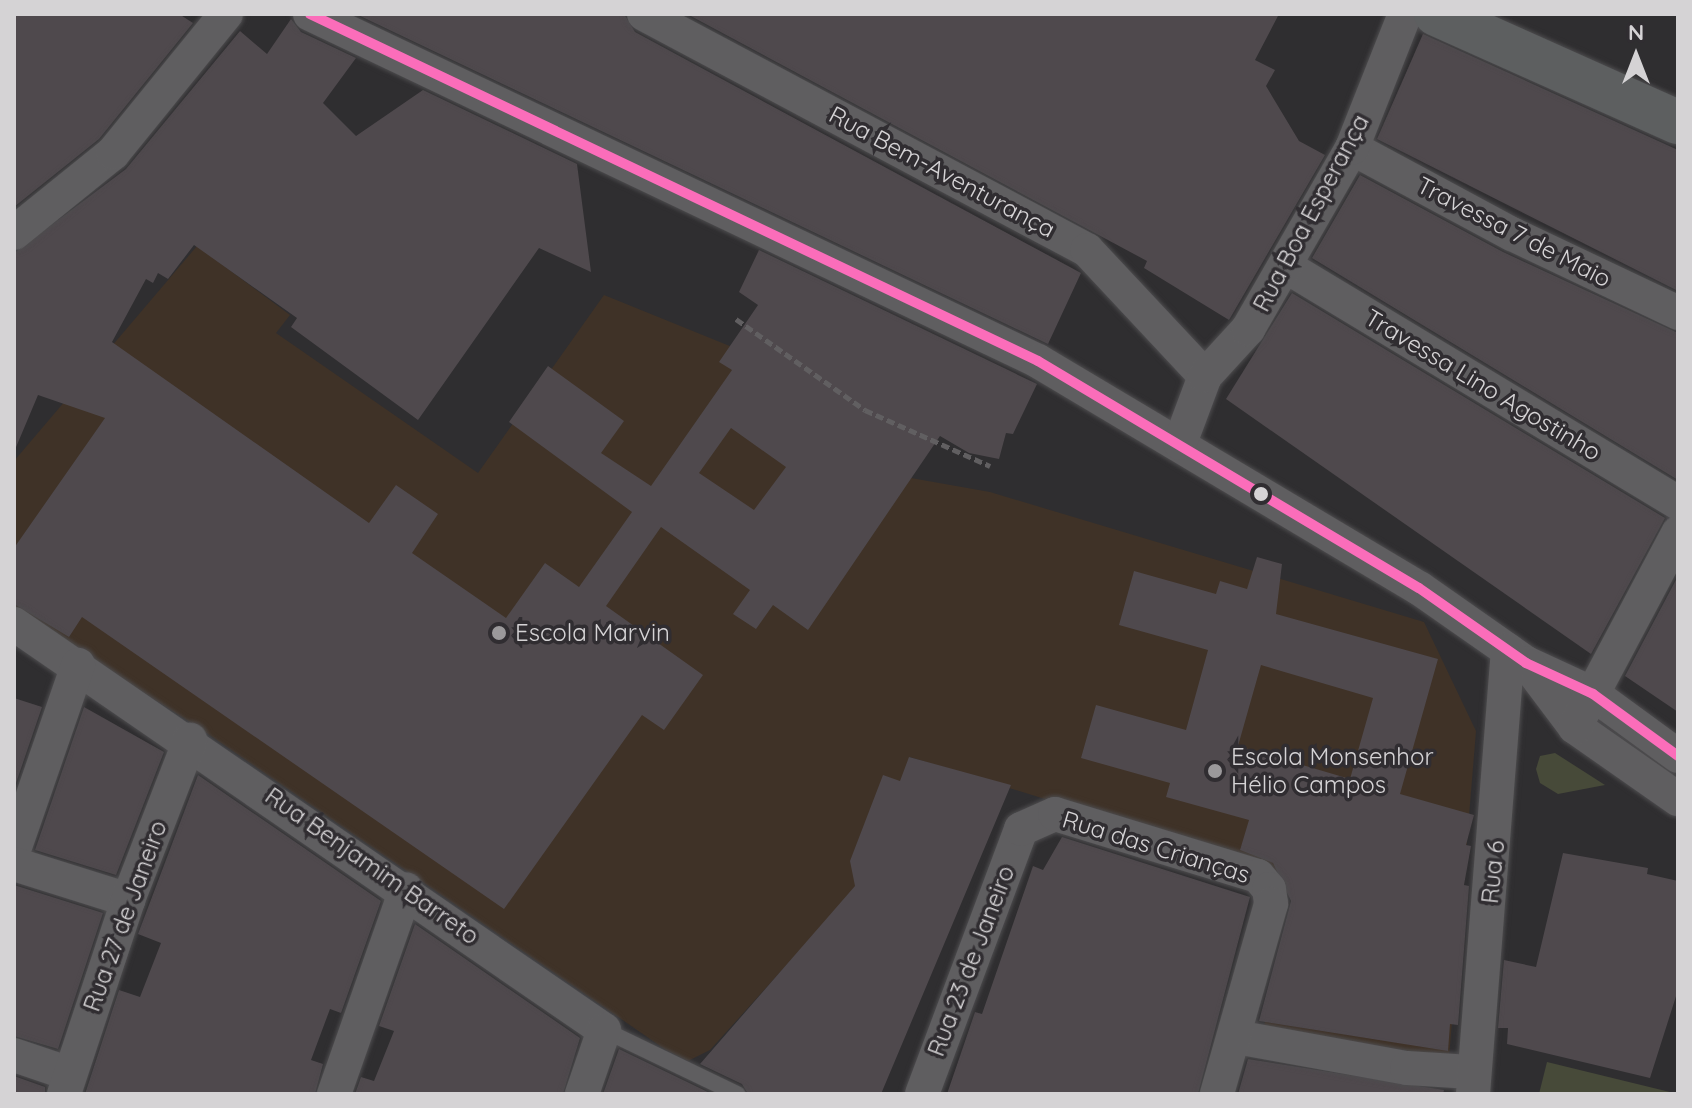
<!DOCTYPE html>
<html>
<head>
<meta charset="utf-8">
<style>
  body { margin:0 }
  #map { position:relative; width:1692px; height:1108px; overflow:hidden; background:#2f2e30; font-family:Quicksand,sans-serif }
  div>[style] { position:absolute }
  .education>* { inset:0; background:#3f3227 }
  .green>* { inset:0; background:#474a39 }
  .building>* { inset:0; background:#4f494d }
  .path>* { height:5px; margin-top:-2.5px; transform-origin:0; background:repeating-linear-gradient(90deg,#615f61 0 8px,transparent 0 12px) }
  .roads { filter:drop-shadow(0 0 2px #4d4c4e) drop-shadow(0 0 2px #4d4c4e) }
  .service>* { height:16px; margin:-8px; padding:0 8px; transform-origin:8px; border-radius:8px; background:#5f5e60 }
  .minor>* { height:34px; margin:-17px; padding:0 17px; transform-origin:17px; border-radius:17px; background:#5f5e60 }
  .secondary>* { height:44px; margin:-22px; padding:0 22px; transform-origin:22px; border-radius:22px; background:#5d5f60 }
  .bus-1>* { height:10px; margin:-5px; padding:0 5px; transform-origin:5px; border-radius:5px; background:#fb6dba }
  .dots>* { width:22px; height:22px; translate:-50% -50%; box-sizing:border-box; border:4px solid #302d31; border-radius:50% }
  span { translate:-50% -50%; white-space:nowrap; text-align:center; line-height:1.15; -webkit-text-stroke:7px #302d31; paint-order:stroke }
  .street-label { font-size:24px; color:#d5d3d5 }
  .poi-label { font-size:24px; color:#d5d3d5 }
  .left { translate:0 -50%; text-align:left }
  .frame { position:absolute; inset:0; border:16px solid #d5d3d5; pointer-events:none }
  .north { position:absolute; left:1596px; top:16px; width:80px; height:80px; -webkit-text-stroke:6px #302d31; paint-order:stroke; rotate:0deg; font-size:22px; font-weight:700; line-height:32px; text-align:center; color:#d5d3d5 }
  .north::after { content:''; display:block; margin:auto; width:28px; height:36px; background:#d5d3d5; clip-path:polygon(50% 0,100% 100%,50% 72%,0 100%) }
</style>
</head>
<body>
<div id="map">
  <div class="education">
    <div style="clip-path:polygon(197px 246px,290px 315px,276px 333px,478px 473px,604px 295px,747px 353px,911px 478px,990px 492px,1424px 622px,1476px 731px,1449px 1058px,1264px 1026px,1301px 879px,910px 757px,864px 879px,710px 1050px,688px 1061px,666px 1050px,198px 727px,14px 611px,14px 461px)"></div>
  </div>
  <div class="green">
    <div style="clip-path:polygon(1555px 753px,1605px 785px,1558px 794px,1540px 783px,1536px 769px,1540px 756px)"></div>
    <div style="clip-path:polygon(1547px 1062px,1678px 1094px,1539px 1094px)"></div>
  </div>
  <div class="building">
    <div style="clip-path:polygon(14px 14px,179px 14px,193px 23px,99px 139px,14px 207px)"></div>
    <div style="clip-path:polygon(356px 14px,624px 14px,635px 32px,1081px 273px,1048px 344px)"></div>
    <div style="clip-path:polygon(687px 14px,1279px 14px,1255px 60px,1275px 70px,1266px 86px,1299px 141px,1325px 155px,1229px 320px,1144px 268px,1147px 261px)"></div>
    <div style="clip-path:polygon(evenodd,291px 19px,301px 32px,356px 58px,323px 103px,356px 136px,423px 90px,577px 164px,591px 272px,539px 248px,418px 420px,291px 327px,297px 318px,194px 245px,168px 279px,158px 273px,153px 283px,146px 279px,112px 342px,369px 523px,396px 485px,438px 514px,412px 553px,506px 618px,545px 563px,579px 587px,632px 512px,509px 422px,548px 366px,624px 421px,601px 453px,651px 486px,732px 370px,719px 362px,758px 305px,739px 292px,759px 250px,1037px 384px,1013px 434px,1006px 433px,999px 459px,969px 453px,940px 436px,808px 630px,773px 605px,756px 629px,733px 614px,750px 590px,661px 527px,606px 606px,703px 675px,664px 730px,642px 715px,504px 909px,82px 617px,69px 637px,14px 604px,14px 548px,105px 418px,38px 395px,14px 452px,14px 253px,126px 169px,240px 31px,267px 54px,291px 19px,731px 428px,786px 467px,754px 510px,699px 473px,731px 428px)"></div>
    <div style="clip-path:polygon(1423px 34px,1678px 150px,1678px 291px,1377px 139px)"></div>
    <div style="clip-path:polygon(1360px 175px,1503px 252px,1678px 333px,1678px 480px,1312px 258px)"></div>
    <div style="clip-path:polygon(1292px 293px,1665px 518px,1591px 654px,1226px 399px)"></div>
    <div style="clip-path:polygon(evenodd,1257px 557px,1282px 564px,1276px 614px,1438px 659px,1400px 794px,1474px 815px,1466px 845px,1471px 846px,1464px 885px,1469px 886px,1458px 1025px,1450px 1024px,1448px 1051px,1259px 1021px,1291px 901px,1273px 863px,1240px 850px,1249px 820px,1166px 797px,1170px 783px,1081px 758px,1096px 705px,1186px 730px,1208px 650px,1119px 625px,1134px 571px,1216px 594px,1220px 581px,1247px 589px,1257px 557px,1261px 665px,1373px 698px,1350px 779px,1238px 746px,1261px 665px)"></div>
    <div style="clip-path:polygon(1678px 576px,1678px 712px,1625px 676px)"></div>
    <div style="clip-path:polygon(14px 698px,42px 707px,14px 789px)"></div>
    <div style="clip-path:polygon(84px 707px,164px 752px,116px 875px,35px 850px)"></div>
    <div style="clip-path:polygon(909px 757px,1011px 785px,881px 1094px,748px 1094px,742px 1084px,700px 1064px,855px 886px,850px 861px,883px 775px,900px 781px)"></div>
    <div style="clip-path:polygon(198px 775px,381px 901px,341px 1013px,330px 1009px,311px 1060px,323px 1064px,315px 1094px,85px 1094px,119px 990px,140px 997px,161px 943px,138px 934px)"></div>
    <div style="clip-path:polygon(1062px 837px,1250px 897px,1198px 1094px,947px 1094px,975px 1012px,982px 1014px,1033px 866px,1043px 870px)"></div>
    <div style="clip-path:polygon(1563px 853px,1648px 868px,1647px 874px,1678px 881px,1678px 990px,1650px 1078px,1507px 1044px,1508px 1028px,1498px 1028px,1504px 960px,1536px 967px)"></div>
    <div style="clip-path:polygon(14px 885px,103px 913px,58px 1049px,14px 1036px)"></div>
    <div style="clip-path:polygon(415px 924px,580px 1038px,563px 1094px,355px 1094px,361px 1077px,374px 1081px,394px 1031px,379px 1026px)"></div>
    <div style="clip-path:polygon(619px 1049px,712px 1094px,603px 1094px)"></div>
    <div style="clip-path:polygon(1248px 1059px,1444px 1090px,1443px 1094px,1238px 1094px)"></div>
    <div style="clip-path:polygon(14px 1076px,45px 1087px,45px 1094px,14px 1094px)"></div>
  </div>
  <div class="path">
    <div style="left:736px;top:319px;width:158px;rotate:35.2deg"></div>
    <div style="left:865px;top:410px;width:137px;rotate:24.1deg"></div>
  </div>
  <div class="roads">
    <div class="service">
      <div style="left:604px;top:1030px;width:148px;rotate:25.7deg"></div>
    </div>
    <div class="minor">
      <div style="left:310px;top:14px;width:806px;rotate:25.48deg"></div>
      <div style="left:1038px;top:361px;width:443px;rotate:30.8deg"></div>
      <div style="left:1419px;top:588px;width:131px;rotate:35deg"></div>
      <div style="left:1526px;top:663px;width:74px;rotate:24.8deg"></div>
      <div style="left:1593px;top:694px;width:105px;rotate:36.1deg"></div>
      <div style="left:644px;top:14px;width:502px;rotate:28.05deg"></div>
      <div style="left:1087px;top:250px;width:173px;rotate:46.9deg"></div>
      <div style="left:1352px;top:148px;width:182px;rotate:28.3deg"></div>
      <div style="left:1512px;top:234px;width:184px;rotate:25.4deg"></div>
      <div style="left:14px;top:233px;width:127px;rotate:-38.9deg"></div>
      <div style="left:113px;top:153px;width:179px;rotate:-50.9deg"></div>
      <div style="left:1287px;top:267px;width:457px;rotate:31.1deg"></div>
      <div style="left:1180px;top:443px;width:72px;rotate:-69.5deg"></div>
      <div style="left:1205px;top:376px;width:64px;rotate:-47.5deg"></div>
      <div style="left:1248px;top:329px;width:209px;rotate:-60.1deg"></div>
      <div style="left:1352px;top:148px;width:144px;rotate:-68.4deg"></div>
      <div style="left:14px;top:624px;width:716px;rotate:34.53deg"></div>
      <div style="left:604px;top:1030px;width:68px;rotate:109deg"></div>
      <div style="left:1529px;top:666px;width:76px;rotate:53deg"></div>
      <div style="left:1575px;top:727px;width:126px;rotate:35deg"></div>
      <div style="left:1575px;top:727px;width:220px;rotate:-62deg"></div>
      <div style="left:14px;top:850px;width:196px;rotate:-70.9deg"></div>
      <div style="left:14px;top:864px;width:120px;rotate:17.5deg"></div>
      <div style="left:1236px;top:1037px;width:174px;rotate:10.3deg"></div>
      <div style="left:1407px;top:1068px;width:64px;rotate:3.6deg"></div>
      <div style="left:14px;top:1055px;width:59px;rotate:18.7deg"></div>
      <div style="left:64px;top:1094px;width:204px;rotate:-71.7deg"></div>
      <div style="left:128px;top:900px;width:172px;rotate:-68.8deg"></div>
      <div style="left:334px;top:1094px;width:217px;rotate:-70.6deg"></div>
      <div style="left:922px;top:1094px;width:283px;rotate:-69.5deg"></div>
      <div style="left:1021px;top:829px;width:37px;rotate:-24deg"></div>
      <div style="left:1055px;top:814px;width:212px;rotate:17deg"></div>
      <div style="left:1258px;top:876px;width:17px;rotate:50deg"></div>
      <div style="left:1269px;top:889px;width:15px;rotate:82deg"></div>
      <div style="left:1271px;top:904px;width:198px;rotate:105.9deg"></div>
      <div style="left:1473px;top:1094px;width:445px;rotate:-85.5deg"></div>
    </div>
    <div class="secondary">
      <div style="left:1436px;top:14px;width:265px;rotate:24.1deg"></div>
    </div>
  </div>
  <div class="bus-1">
    <div style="left:310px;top:14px;width:806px;rotate:25.48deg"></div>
    <div style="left:1038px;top:361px;width:443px;rotate:30.8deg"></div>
    <div style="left:1419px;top:588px;width:131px;rotate:35deg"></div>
    <div style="left:1526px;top:663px;width:74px;rotate:24.8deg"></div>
    <div style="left:1593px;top:694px;width:105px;rotate:36.1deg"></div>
  </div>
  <div class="dots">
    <div style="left:1261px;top:494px;background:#d5d3d5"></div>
    <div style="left:499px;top:633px;background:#9b999b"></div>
    <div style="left:1215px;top:771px;background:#9b999b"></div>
  </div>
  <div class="street-label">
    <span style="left:942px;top:172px;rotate:28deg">Rua Bem-Aventurança</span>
    <span style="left:1311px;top:213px;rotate:-62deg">Rua Boa Esperança</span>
    <span style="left:1514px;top:232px;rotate:27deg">Travessa 7 de Maio</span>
    <span style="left:1483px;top:385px;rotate:31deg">Travessa Lino Agostinho</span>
    <span style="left:1156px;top:847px;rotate:17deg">Rua das Crianças</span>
    <span style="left:372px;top:866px;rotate:35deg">Rua Benjamim Barreto</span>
    <span style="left:1493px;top:872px;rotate:-84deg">Rua 6</span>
    <span style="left:125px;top:916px;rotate:-70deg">Rua 27 de Janeiro</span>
    <span style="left:971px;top:961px;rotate:-69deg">Rua 23 de Janeiro</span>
  </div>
  <div class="poi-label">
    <span class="left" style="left:515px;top:633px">Escola Marvin</span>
    <span class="left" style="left:1231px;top:771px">Escola Monsenhor<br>Hélio Campos</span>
  </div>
  <div class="frame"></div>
  <div class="north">N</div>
</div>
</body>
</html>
